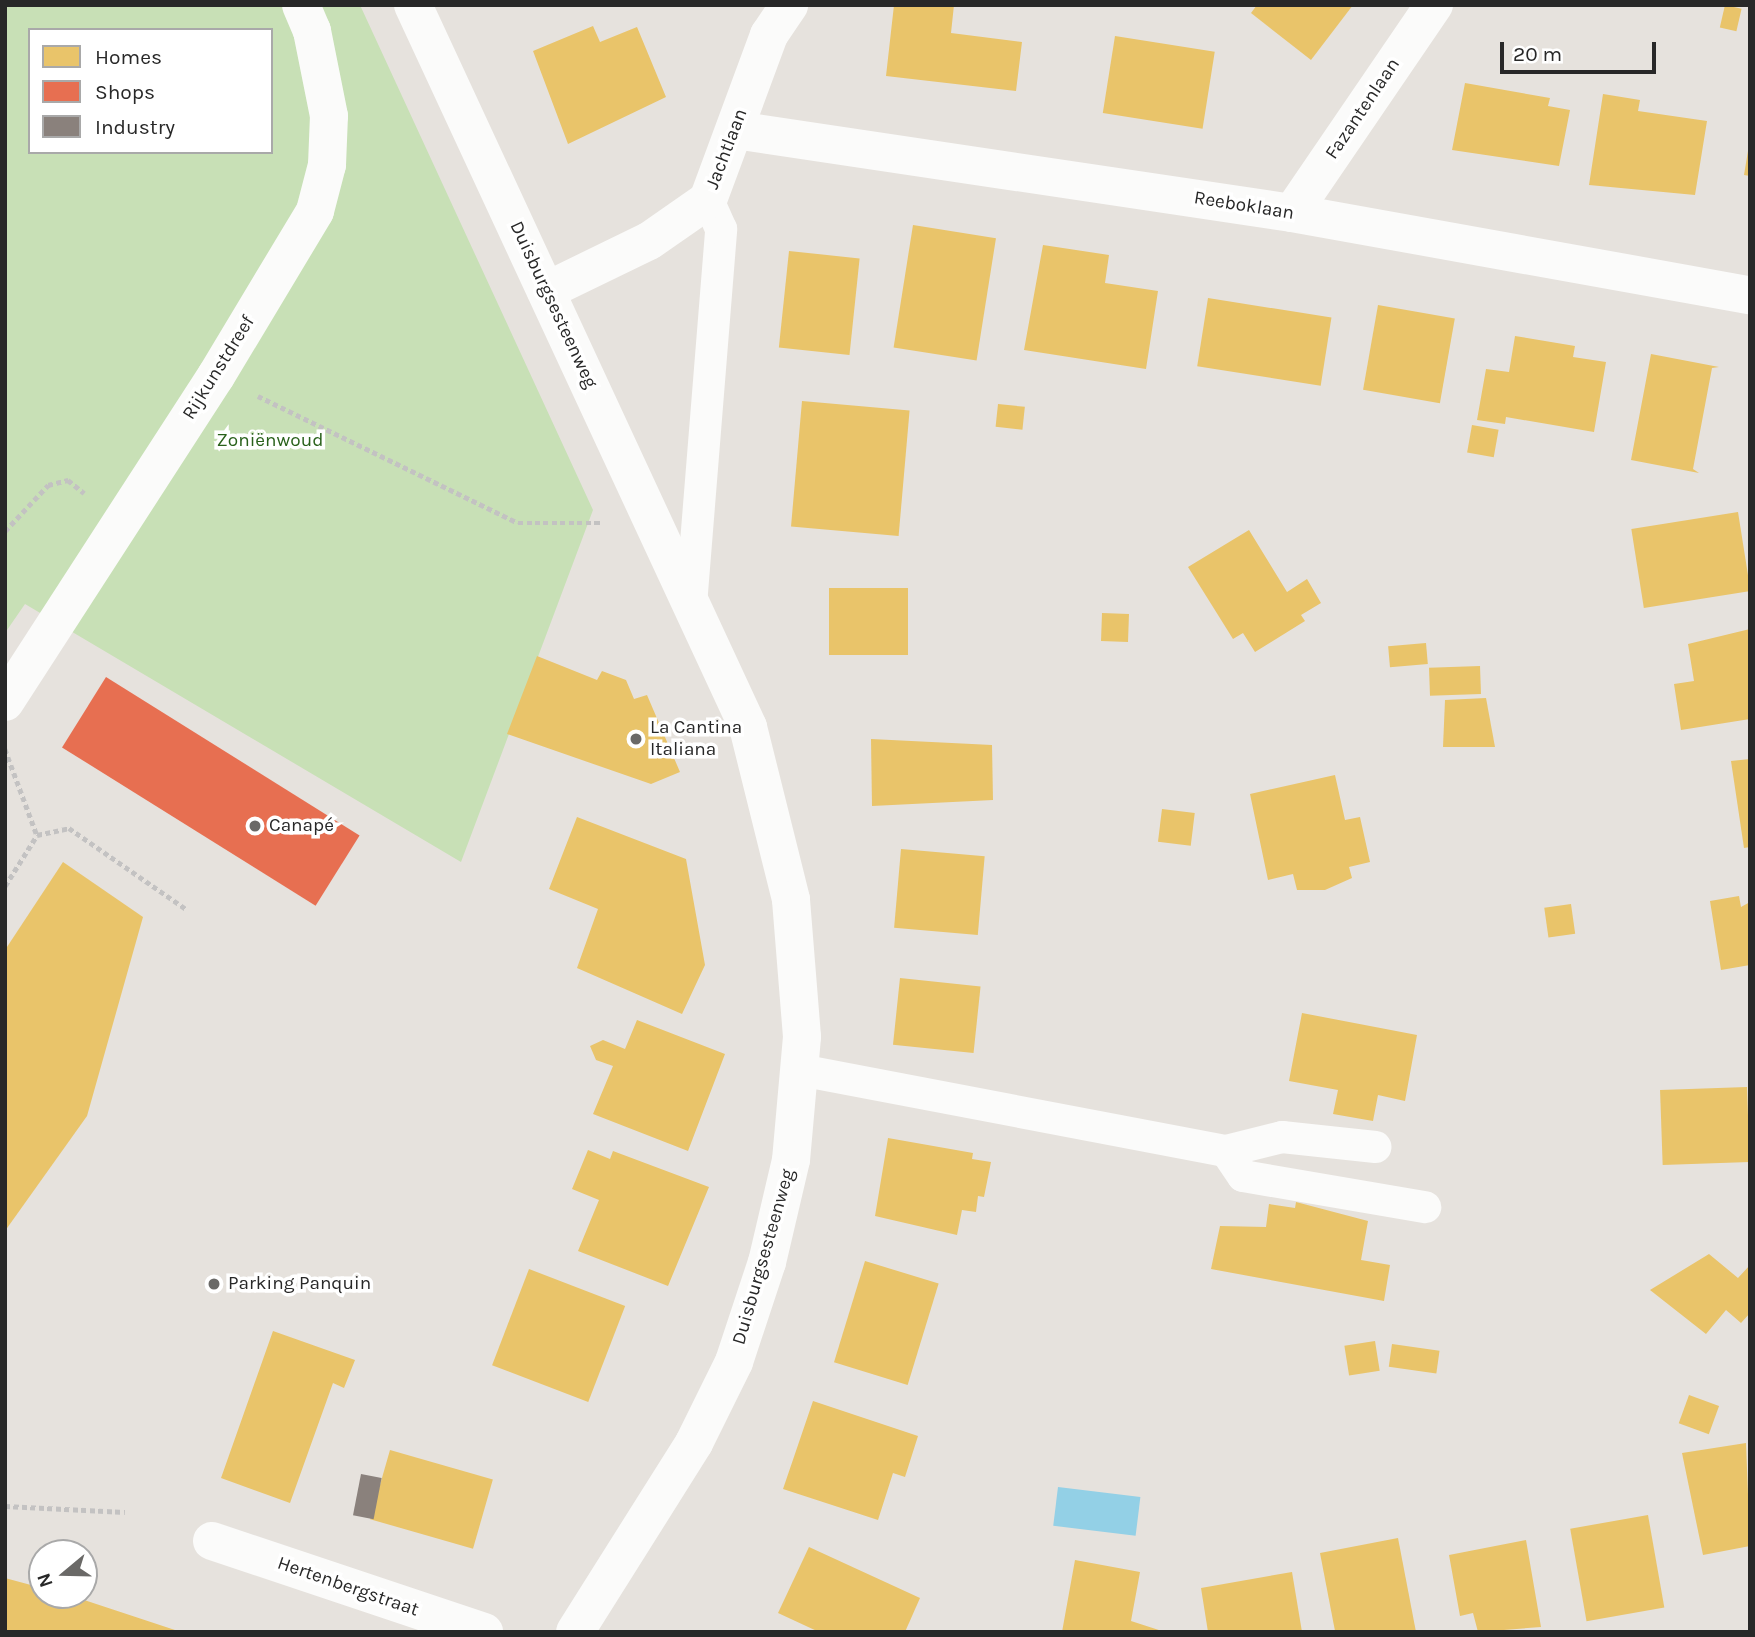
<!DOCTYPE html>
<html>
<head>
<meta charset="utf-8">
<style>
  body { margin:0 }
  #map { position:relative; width:1755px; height:1637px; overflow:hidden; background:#e6e2dd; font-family:Karla,sans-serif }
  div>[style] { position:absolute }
  .green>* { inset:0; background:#c8e0b6 }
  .water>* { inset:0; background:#93d0e6; transform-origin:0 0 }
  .homes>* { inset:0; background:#e9c46a; transform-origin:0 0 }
  .shops>* { inset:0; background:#e76f51; transform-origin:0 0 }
  .industry>* { inset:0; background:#8a817c; transform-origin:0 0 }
  .path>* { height:4.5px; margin-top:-2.25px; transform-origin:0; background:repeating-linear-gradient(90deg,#c3c2c2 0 5px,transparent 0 8.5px) }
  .service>* { height:32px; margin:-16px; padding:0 16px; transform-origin:16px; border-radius:16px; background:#fbfbfa }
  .minor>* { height:38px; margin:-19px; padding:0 19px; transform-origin:19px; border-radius:19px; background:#fbfbfa }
  .tertiary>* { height:38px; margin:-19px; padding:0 19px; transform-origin:19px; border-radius:19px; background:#fbfbfa }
  .dots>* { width:19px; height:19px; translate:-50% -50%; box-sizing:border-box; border:4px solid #fff; border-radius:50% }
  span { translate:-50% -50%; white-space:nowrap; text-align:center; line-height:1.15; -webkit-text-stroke:7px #fff; paint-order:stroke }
  .street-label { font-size:19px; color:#282828 }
  .park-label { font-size:19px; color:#29611b }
  .poi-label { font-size:19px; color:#282828 }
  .left { translate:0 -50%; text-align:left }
  .frame { position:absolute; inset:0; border:7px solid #282828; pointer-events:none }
  .legend { position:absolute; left:28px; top:28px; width:245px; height:126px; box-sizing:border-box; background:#fff; border:2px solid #a9a9a9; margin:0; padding:9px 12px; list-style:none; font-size:21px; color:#282828 }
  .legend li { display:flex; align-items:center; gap:14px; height:35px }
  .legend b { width:35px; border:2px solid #a9a9a9 }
  .north { position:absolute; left:28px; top:1539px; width:70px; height:70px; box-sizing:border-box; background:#fff; border:2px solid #a9a9a9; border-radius:50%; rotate:251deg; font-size:19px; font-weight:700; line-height:28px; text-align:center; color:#282828 }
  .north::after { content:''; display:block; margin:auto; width:24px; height:32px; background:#6a6967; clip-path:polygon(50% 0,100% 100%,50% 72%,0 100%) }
  .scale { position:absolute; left:1500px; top:42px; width:156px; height:32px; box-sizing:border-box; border:4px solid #282828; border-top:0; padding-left:9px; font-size:21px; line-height:24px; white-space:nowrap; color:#282828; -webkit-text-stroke:5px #fff; paint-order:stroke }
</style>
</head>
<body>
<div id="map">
  <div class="green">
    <div style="clip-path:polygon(evenodd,5px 5px,360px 5px,593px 510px,461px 862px,25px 604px,5px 633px,5px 5px,30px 30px,271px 30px,271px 152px,30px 152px,30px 30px)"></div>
  </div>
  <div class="water">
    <div style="left:1058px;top:1487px;width:83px;height:39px;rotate:7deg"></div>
  </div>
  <div class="homes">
    <div style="clip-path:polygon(894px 5px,954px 5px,951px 33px,1022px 42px,1016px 91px,886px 76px)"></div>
    <div style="clip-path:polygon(1257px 5px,1353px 5px,1311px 60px,1251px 13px)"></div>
    <div style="left:1725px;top:5px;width:17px;height:23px;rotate:13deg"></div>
    <div style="clip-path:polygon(593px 26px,600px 42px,637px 27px,666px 97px,568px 144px,533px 51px)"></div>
    <div style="left:1115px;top:36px;width:101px;height:78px;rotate:9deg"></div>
    <div style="clip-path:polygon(1465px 83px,1550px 98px,1548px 106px,1570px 110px,1559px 166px,1452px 150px)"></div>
    <div style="clip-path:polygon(1603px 94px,1640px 100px,1638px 111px,1707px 121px,1695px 195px,1589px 185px)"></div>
    <div style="clip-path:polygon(1748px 151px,1750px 151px,1750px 176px,1744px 175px)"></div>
    <div style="left:913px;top:225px;width:84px;height:124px;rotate:9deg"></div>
    <div style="clip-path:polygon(1043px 245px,1109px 255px,1105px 283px,1158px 291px,1146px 369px,1024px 350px)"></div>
    <div style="left:789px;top:251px;width:71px;height:97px;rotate:6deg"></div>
    <div style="left:1208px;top:298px;width:125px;height:69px;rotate:9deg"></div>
    <div style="left:1378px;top:305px;width:78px;height:86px;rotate:10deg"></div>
    <div style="clip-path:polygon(1515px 336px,1575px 346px,1573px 357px,1606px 362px,1594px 432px,1506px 417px,1505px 424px,1477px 420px,1486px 369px,1509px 372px)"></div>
    <div style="clip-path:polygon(1651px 354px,1719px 367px,1712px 368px,1693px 469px,1699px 473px,1631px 460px)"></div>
    <div style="left:802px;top:401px;width:108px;height:126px;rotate:5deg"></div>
    <div style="left:998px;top:404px;width:27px;height:23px;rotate:6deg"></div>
    <div style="left:1472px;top:425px;width:27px;height:28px;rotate:10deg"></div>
    <div style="left:1738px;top:512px;width:80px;height:108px;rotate:81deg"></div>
    <div style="clip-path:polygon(1249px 530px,1287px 592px,1307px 579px,1321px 603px,1301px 615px,1305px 621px,1255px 652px,1243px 633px,1233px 639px,1188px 567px)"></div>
    <div style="left:829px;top:588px;width:79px;height:67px"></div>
    <div style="left:1102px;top:613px;width:27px;height:28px;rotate:2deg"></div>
    <div style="clip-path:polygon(1750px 629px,1750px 719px,1681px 730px,1674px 684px,1694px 681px,1688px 644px)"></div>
    <div style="left:1426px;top:643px;width:21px;height:38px;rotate:85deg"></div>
    <div style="clip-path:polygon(537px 656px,597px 680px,602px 671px,626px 680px,634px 699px,647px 695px,680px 772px,651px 784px,507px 734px)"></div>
    <div style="left:1480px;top:666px;width:28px;height:51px;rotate:88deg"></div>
    <div style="clip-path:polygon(1486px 698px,1495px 747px,1443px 747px,1445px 700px)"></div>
    <div style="clip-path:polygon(871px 739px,992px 745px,993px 800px,872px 806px)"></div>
    <div style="clip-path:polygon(1750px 759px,1750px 847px,1744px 848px,1731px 761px)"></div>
    <div style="clip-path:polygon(1335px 775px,1345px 820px,1360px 817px,1370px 862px,1349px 867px,1352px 878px,1325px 890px,1297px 890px,1293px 874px,1268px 880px,1250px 794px)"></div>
    <div style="left:1162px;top:809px;width:33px;height:33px;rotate:7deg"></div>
    <div style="clip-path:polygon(577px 817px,686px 859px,705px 965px,682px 1014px,577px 968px,598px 909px,549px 889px)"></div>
    <div style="left:901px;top:849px;width:84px;height:79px;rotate:5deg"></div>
    <div style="clip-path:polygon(63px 862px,143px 917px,87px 1116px,5px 1231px,5px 950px)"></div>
    <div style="clip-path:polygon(1739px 896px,1741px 907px,1750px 902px,1750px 965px,1721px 970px,1710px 901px)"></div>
    <div style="left:1571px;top:904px;width:30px;height:27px;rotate:82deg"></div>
    <div style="left:900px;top:978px;width:81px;height:67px;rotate:6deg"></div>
    <div style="clip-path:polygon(1302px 1013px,1417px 1035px,1405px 1101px,1378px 1095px,1373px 1121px,1333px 1114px,1338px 1090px,1289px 1081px)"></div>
    <div style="clip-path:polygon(637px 1020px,725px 1054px,688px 1151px,593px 1114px,613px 1066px,596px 1060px,590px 1046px,603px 1040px,625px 1049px)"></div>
    <div style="left:1747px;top:1087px;width:75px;height:87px;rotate:88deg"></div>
    <div style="clip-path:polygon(888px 1138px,973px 1153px,972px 1159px,991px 1162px,984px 1197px,978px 1196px,976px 1212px,962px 1210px,957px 1235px,875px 1216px)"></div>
    <div style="clip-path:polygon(588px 1150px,610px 1159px,613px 1151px,709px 1187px,668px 1286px,578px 1251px,599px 1200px,572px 1189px)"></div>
    <div style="clip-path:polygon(1296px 1202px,1368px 1221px,1361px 1260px,1390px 1265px,1384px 1301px,1211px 1269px,1220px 1226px,1266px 1227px,1269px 1204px,1295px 1208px)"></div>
    <div style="clip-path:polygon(1709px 1254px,1738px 1278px,1750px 1265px,1750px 1313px,1741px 1323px,1726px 1310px,1706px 1334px,1650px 1290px)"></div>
    <div style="left:865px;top:1261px;width:77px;height:106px;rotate:17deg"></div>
    <div style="left:529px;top:1269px;width:103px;height:103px;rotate:21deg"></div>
    <div style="clip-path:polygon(273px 1331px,355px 1360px,344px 1388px,333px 1383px,290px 1503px,221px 1478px)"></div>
    <div style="left:1375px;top:1341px;width:30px;height:31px;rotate:81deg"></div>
    <div style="left:1392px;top:1344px;width:48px;height:23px;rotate:8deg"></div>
    <div style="left:1689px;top:1395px;width:32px;height:30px;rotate:20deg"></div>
    <div style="clip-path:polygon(813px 1401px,918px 1436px,905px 1477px,893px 1473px,878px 1520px,783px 1489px)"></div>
    <div style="clip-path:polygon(1746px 1443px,1750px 1546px,1703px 1555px,1682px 1453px)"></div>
    <div style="left:390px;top:1450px;width:107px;height:72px;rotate:16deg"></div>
    <div style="left:1648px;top:1515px;width:94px;height:79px;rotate:80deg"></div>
    <div style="clip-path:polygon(1398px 1538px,1416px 1632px,1335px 1631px,1320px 1553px)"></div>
    <div style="clip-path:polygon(1526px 1540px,1541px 1627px,1478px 1632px,1473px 1613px,1460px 1616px,1449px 1555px)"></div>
    <div style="clip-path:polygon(809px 1547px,920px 1598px,905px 1632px,819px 1632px,778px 1613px)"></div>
    <div style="clip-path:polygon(1075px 1560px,1140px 1572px,1131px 1621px,1165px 1632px,1062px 1632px)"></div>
    <div style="clip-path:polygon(1292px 1572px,1302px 1632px,1208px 1632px,1201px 1588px)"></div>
    <div style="clip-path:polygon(5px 1578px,42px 1588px,42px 1595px,69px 1595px,181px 1632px,5px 1632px)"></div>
  </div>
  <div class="shops">
    <div style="left:106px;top:677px;width:299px;height:83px;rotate:32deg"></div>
  </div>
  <div class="industry">
    <div style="left:361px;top:1474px;width:21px;height:42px;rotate:11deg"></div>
  </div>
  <div class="path">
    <div style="left:258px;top:396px;width:289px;rotate:26deg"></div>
    <div style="left:518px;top:523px;width:83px"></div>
    <div style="left:5px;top:531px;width:63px;rotate:-46.9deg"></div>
    <div style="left:48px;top:485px;width:21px;rotate:-14deg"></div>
    <div style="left:68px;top:480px;width:21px;rotate:39deg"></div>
    <div style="left:5px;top:749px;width:92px;rotate:69.6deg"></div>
    <div style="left:5px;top:886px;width:60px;rotate:-57.9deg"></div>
    <div style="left:37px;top:835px;width:33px;rotate:-12deg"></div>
    <div style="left:69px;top:828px;width:142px;rotate:34.7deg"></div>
    <div style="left:5px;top:1506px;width:120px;rotate:2.9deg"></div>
  </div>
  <div class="service">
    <div style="left:691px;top:605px;width:377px;rotate:-85.4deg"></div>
    <div style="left:721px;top:229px;width:32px;rotate:-114deg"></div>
    <div style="left:800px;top:1070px;width:434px;rotate:10.8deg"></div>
    <div style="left:1226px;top:1151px;width:58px;rotate:-14deg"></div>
    <div style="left:1282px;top:1137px;width:94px;rotate:6.1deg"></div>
    <div style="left:1226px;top:1151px;width:30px;rotate:56deg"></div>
    <div style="left:1243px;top:1176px;width:185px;rotate:9.7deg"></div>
  </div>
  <div class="minor">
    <div style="left:735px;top:130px;width:563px;rotate:8.48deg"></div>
    <div style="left:1292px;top:213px;width:465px;rotate:10.2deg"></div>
    <div style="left:1292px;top:213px;width:252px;rotate:-55.7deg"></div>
    <div style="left:546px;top:291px;width:114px;rotate:-25.9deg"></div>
    <div style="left:649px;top:241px;width:72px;rotate:-34.8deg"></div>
    <div style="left:708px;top:200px;width:176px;rotate:-69.7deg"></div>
    <div style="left:769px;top:35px;width:36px;rotate:-56deg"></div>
    <div style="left:5px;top:702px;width:388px;rotate:-57.1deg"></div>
    <div style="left:216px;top:376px;width:192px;rotate:-59deg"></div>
    <div style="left:315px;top:211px;width:48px;rotate:-75.4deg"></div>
    <div style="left:327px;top:165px;width:49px;rotate:-87.7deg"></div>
    <div style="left:329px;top:116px;width:87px;rotate:-101.3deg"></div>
    <div style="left:312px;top:31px;width:28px;rotate:-113deg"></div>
    <div style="left:212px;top:1541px;width:287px;rotate:18.5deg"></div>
  </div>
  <div class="tertiary">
    <div style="left:413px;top:5px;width:796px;rotate:65.11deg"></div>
    <div style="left:748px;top:727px;width:178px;rotate:76deg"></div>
    <div style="left:791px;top:900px;width:137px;rotate:85.4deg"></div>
    <div style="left:802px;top:1037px;width:123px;rotate:95.1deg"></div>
    <div style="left:791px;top:1160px;width:105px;rotate:103.2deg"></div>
    <div style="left:767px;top:1262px;width:105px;rotate:108.3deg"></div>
    <div style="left:734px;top:1362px;width:90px;rotate:116.3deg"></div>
    <div style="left:694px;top:1443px;width:223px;rotate:122.2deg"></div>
  </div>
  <div class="dots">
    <div style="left:636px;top:739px;background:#6a6967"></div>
    <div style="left:255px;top:826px;background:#6a6967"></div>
    <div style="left:214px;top:1284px;background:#6a6967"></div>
  </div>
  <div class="street-label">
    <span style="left:1363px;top:109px;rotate:-56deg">Fazantenlaan</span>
    <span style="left:727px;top:149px;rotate:-69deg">Jachtlaan</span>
    <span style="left:1244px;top:206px;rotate:9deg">Reeboklaan</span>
    <span style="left:553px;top:305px;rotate:65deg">Duisburgsesteenweg</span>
    <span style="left:219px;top:368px;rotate:-58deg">Rijkunstdreef</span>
    <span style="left:764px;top:1257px;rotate:-74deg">Duisburgsesteenweg</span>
    <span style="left:348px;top:1587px;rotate:19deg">Hertenbergstraat</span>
  </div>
  <div class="park-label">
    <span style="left:270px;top:441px">Zoniënwoud</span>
  </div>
  <div class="poi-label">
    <span class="left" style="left:650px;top:739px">La Cantina<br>Italiana</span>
    <span class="left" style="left:269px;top:826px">Canapé</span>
    <span class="left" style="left:228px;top:1284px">Parking Panquin</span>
  </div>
  <div class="frame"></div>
  <ul class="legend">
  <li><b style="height:19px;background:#e9c46a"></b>Homes</li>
  <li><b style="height:19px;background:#e76f51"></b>Shops</li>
  <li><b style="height:19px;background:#8a817c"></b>Industry</li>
  </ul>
  <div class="north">N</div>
  <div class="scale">20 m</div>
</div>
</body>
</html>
